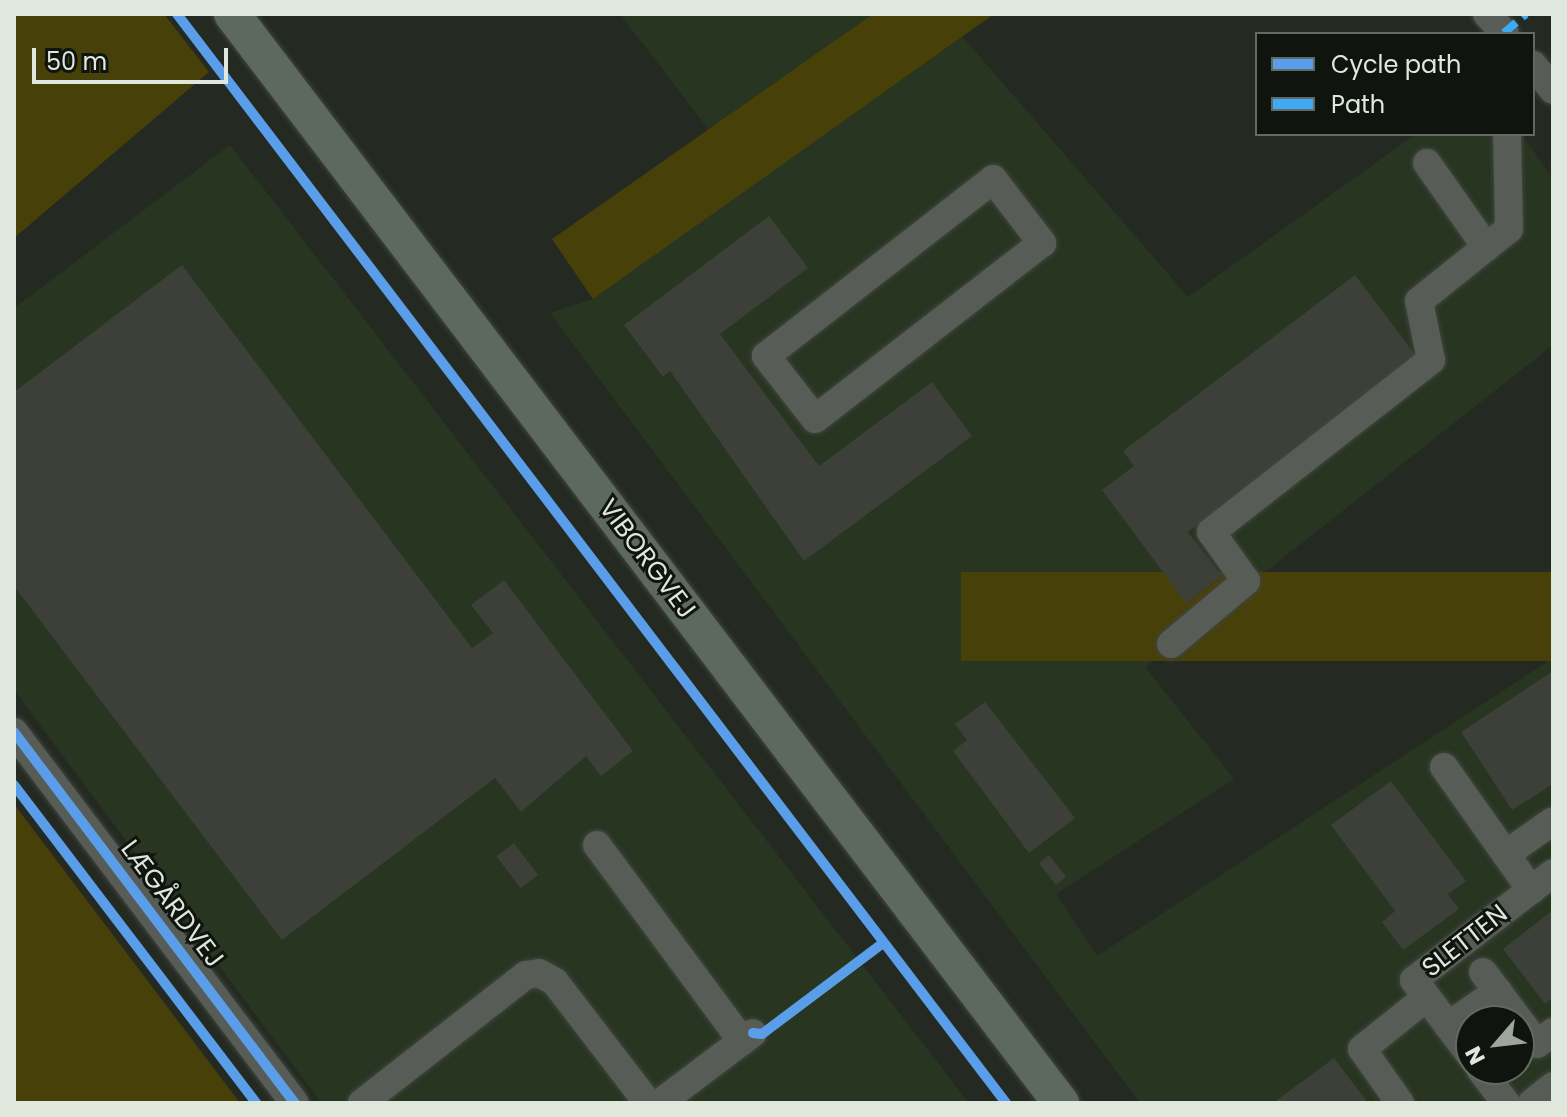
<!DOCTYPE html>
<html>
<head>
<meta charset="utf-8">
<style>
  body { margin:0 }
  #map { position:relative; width:1567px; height:1117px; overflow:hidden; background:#242a22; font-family:Poppins,sans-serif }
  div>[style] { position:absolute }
  .built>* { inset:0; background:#273521 }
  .green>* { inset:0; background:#484009; transform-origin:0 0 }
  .building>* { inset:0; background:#3c4039; transform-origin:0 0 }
  .roads { filter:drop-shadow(0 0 2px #40453e) drop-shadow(0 0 2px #40453e) }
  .minor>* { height:28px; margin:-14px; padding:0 14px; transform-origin:14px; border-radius:14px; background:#585c56 }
  .major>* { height:36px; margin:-18px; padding:0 18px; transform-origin:18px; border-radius:18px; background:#5d695f }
  .quiet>* { height:8px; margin-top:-4px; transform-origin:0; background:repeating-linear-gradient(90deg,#3fa9f5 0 16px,transparent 0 24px) }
  .cycleway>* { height:10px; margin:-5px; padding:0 5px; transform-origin:5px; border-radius:5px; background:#5a9eea }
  span { translate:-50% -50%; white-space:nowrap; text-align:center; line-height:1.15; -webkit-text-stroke:6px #0f150e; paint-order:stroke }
  .street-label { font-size:26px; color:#e0e8de }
  .frame { position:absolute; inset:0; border:16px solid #e0e8de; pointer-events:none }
  .legend { position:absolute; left:1255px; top:32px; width:280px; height:104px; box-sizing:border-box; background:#0f150e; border:2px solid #636961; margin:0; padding:10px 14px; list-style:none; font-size:24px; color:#e0e8de }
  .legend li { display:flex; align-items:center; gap:16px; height:40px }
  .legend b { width:40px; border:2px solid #636961 }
  .north { position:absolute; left:1455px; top:1005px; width:80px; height:80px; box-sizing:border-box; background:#0f150e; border:2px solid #636961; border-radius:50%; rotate:242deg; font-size:22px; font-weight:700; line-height:32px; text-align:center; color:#e0e8de }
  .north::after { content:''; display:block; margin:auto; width:28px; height:36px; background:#9ea69c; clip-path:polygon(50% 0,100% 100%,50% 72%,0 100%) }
  .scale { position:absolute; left:32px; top:48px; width:196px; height:36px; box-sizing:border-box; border:4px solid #e0e8de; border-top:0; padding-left:10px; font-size:24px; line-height:28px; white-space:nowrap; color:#e0e8de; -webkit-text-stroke:6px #0f150e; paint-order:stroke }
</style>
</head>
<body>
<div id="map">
  <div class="built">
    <div style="clip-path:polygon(evenodd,620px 14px,943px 14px,1188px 297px,1416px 134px,1521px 134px,1553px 178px,1553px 345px,1145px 667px,1234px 779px,1056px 894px,1097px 956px,1553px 658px,1553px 1103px,1140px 1103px,550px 313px,593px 299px,742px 173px,620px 14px,1471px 1021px,1519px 1021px,1519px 1069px,1471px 1069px,1471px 1021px)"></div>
    <div style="clip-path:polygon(230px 145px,969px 1103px,321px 1103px,14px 690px,14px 308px)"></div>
  </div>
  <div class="green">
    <div style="clip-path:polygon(14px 14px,164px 14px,209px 72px,14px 238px)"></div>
    <div style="clip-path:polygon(873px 14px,994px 14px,593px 299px,552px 239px)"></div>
    <div style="left:1553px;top:572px;width:89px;height:592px;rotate:90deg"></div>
    <div style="clip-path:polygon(14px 804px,240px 1103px,14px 1103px)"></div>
  </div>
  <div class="building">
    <div style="clip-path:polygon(769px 216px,808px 268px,720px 334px,819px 466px,932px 382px,972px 436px,804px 561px,670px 371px,663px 377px,624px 325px)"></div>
    <div style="clip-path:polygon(182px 265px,472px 648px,493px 633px,471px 605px,504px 580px,633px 751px,601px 776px,586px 756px,521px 812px,495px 778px,282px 940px,14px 586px,14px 392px)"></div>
    <div style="clip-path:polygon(1355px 275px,1417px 357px,1188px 532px,1222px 576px,1186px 603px,1102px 490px,1134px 466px,1123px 451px)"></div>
    <div style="clip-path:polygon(1553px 671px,1553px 784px,1512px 810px,1461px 732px)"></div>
    <div style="clip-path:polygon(985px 702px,1075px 818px,1029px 853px,953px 751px,967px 740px,955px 724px)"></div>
    <div style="clip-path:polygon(1391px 781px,1466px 881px,1448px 894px,1459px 909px,1403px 950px,1382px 922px,1395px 911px,1331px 825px)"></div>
    <div style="left:514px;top:843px;width:40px;height:22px;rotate:53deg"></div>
    <div style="left:1049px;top:855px;width:28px;height:13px;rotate:52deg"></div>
    <div style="clip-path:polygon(1553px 910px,1553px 997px,1545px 1004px,1503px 949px)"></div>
    <div style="clip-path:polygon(1334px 1058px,1368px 1103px,1273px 1103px)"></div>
  </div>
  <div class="roads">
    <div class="minor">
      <div style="left:1487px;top:14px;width:27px;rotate:48deg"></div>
      <div style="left:1533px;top:65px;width:32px;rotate:51deg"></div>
      <div style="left:1427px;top:163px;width:103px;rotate:54.9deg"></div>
      <div style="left:993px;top:179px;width:81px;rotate:52.6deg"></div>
      <div style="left:1042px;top:243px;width:287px;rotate:142.2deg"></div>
      <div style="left:815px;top:419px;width:80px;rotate:-127.9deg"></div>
      <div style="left:766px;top:356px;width:288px;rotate:-37.9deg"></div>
      <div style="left:1171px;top:644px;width:98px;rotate:-40deg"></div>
      <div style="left:1246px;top:581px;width:60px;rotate:-125.5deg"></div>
      <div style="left:1211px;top:532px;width:279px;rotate:-38deg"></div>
      <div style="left:1431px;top:360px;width:60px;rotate:-101.5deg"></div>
      <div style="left:1419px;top:301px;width:115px;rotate:-38.7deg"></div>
      <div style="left:1509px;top:229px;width:95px;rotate:-91.2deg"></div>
      <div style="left:14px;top:732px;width:465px;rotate:52.9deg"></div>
      <div style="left:1444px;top:767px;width:151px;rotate:54.7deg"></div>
      <div style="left:597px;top:845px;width:244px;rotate:53.5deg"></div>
      <div style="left:1506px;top:854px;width:57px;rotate:-35.1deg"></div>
      <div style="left:1483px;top:972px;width:90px;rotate:53.1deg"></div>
      <div style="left:1537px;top:1044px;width:20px;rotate:-37deg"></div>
      <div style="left:1448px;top:1026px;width:61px;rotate:-35deg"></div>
      <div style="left:1471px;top:1056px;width:95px;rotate:-126.9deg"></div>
      <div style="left:1414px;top:980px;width:175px;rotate:-37.6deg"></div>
      <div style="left:1480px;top:1069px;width:43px;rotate:52.6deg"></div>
      <div style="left:362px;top:1103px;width:208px;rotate:-38deg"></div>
      <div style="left:526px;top:975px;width:13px;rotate:-9deg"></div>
      <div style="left:539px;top:973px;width:18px;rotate:29deg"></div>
      <div style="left:555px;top:982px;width:153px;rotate:52.5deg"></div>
      <div style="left:660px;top:1103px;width:116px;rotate:-37deg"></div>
      <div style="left:1400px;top:1103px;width:66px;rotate:-125.1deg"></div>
      <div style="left:1362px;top:1049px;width:83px;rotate:-38.7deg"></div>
      <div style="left:1532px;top:1103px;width:27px;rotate:-39deg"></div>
    </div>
    <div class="major">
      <div style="left:232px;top:14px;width:1369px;rotate:52.72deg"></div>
    </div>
  </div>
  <div class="quiet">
    <div style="left:1504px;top:33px;width:29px;rotate:-41deg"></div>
  </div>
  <div class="cycleway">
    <div style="left:177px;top:14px;width:1369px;rotate:52.72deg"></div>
    <div style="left:14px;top:732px;width:465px;rotate:52.9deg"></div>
    <div style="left:14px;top:785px;width:400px;rotate:52.7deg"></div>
    <div style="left:753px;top:1033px;width:9px;rotate:6deg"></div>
    <div style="left:762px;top:1034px;width:151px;rotate:-36.9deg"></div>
  </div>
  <div class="street-label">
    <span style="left:647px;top:559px;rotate:53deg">VIBORGVEJ</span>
    <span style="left:172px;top:904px;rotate:53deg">LÆGÅRDVEJ</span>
    <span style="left:1465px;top:941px;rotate:-38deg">SLETTEN</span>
  </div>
  <div class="frame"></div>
  <ul class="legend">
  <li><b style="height:10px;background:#5a9eea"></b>Cycle path</li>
  <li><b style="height:10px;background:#3fa9f5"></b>Path</li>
  </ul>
  <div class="north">N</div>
  <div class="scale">50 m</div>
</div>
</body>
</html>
